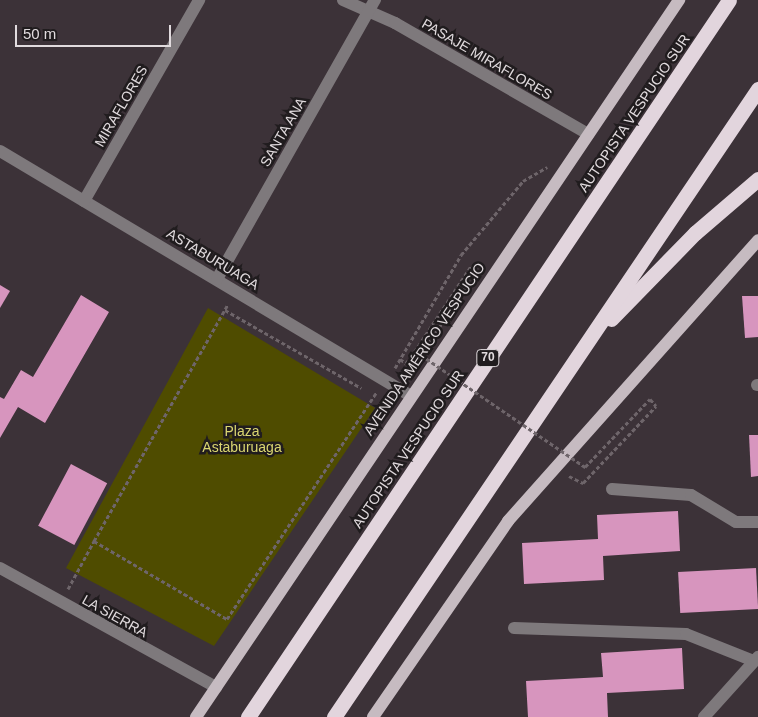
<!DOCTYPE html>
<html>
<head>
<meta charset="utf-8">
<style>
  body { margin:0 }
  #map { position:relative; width:758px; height:717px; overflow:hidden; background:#3c3238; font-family:Arial,sans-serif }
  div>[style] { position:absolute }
  .green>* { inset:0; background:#4f4c00 }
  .building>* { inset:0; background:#d795be; transform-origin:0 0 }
  .path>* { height:3px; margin-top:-1.5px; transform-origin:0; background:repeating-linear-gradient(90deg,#6e656a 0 4px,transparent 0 6.5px) }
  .minor>* { height:12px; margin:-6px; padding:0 6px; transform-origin:6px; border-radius:6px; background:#7e797c }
  .major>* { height:12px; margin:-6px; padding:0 6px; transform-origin:6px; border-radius:6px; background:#c6bbc1 }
  .highway>* { height:15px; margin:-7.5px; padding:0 7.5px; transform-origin:7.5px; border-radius:7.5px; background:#e2d5dd }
  .path-bridge>* { height:3px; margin-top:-1.5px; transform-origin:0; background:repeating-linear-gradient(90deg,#6e656a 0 4px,transparent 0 6.5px) }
  span { translate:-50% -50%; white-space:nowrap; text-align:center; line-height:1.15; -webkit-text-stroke:5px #201c1e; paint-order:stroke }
  .shield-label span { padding:1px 4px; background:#201c1e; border:1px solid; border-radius:4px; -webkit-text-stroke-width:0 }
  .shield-label { font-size:12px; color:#e1dbde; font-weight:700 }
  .street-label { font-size:14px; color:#e1dbde }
  .park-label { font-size:14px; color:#dad671 }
  .scale { position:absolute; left:15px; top:25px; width:156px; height:22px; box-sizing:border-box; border:2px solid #e1dbde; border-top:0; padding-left:6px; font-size:15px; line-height:18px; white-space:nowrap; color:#e1dbde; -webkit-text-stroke:4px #201c1e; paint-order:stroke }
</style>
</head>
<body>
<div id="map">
  <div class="green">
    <div style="clip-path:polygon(208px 308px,375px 408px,214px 646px,66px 568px)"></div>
  </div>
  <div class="building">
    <div style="clip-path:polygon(0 285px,10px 291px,0 308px)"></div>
    <div style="clip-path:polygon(81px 295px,109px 312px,45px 423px,18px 407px,0 438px,0 397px,4px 399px,21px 370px,33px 377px)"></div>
    <div style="clip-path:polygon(742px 296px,758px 296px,758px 337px,745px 338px)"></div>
    <div style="clip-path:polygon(749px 435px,758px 435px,758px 476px,751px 477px)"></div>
    <div style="left:71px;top:464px;width:41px;height:70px;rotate:28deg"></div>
    <div style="clip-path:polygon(678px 511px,680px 551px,603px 556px,604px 580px,524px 584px,522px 543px,598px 539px,597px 515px)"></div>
    <div style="left:756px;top:568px;width:41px;height:78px;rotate:87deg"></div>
    <div style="clip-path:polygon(682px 648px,684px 689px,607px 693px,608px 717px,528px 717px,526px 681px,603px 677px,601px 653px)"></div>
  </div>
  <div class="path">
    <div style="left:225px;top:310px;width:157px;rotate:29.8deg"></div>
    <div style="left:400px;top:359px;width:7px;rotate:34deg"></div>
    <div style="left:406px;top:363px;width:8px;rotate:-50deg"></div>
    <div style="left:411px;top:357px;width:109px;rotate:-56.6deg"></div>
    <div style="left:471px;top:266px;width:7px;rotate:34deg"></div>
    <div style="left:395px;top:368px;width:131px;rotate:-59.7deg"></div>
    <div style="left:461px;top:255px;width:97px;rotate:-50deg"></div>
    <div style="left:523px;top:181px;width:28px;rotate:-30deg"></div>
    <div style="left:569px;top:476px;width:16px;rotate:27deg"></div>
    <div style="left:583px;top:483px;width:106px;rotate:-46.5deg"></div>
    <div style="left:94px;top:541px;width:272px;rotate:-60.5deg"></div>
    <div style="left:68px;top:589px;width:55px;rotate:-61.6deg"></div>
    <div style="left:94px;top:541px;width:154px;rotate:30.4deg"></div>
    <div style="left:227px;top:619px;width:271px;rotate:-56.6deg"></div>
  </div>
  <div class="minor">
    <div style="left:343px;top:0;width:57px;rotate:23.9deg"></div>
    <div style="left:395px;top:23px;width:223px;rotate:29.9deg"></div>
    <div style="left:0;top:151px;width:476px;rotate:30.8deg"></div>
    <div style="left:84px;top:201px;width:232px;rotate:-60.2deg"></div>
    <div style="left:217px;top:279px;width:321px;rotate:-60.5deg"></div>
    <div style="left:757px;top:385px;width:1px"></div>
    <div style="left:612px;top:489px;width:79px;rotate:4.3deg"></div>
    <div style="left:691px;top:495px;width:52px;rotate:31deg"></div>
    <div style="left:736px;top:522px;width:22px"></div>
    <div style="left:0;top:568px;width:247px;rotate:28.9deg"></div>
    <div style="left:514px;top:628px;width:172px;rotate:2deg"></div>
    <div style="left:686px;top:634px;width:73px;rotate:21.7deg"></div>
    <div style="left:704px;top:717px;width:81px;rotate:-48deg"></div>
  </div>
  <div class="major">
    <div style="left:196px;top:717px;width:865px;rotate:-56.03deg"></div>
    <div style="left:373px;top:717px;width:238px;rotate:-55.4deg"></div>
    <div style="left:508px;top:521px;width:376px;rotate:-48.3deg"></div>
  </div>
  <div class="highway">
    <div style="left:611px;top:319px;width:120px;rotate:-45.7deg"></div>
    <div style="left:695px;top:233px;width:83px;rotate:-40.6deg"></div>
    <div style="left:248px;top:717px;width:863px;rotate:-56.14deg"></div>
    <div style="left:334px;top:717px;width:758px;rotate:-55.97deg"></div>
  </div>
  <div class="path-bridge">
    <div style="left:477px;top:270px;width:102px;rotate:123.4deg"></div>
    <div style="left:421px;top:355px;width:199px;rotate:34.3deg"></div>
    <div style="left:585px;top:467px;width:94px;rotate:-46.3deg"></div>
    <div style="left:650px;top:399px;width:9px;rotate:49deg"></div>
  </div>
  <div class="shield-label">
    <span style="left:488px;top:358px">70</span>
  </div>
  <div class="street-label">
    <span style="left:487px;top:59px;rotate:30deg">PASAJE MIRAFLORES</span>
    <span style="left:121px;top:106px;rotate:-60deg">MIRAFLORES</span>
    <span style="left:634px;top:113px;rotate:-56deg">AUTOPISTA VESPUCIO SUR</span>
    <span style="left:283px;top:132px;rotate:-60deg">SANTA ANA</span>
    <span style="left:213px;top:259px;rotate:31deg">ASTABURUAGA</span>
    <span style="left:424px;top:349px;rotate:-56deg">AVENIDA AMÉRICO VESPUCIO</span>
    <span style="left:408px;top:449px;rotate:-56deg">AUTOPISTA VESPUCIO SUR</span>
    <span style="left:115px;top:616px;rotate:29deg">LA SIERRA</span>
  </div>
  <div class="park-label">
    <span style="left:242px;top:439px">Plaza<br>Astaburuaga</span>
  </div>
  <div class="scale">50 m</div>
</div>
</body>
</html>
